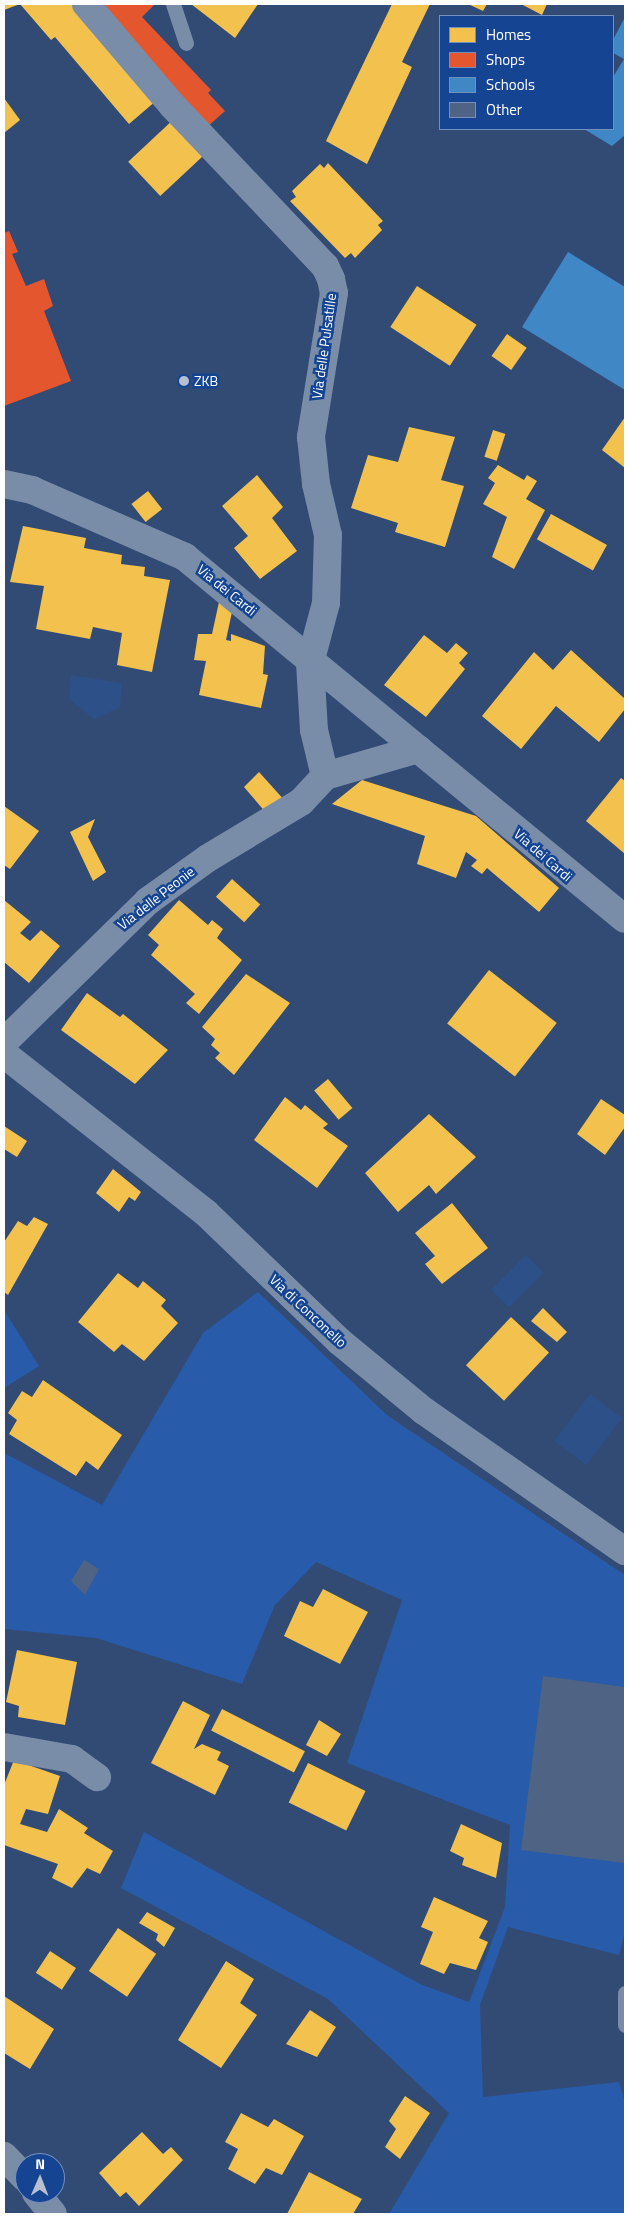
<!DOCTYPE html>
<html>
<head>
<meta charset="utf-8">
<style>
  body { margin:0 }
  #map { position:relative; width:629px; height:2218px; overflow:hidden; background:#324b75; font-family:"Titillium Web",sans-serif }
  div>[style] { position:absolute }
  .green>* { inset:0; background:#285ba9 }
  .water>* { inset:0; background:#2d5088; transform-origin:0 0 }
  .homes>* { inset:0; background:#f2c14e; transform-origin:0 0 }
  .shops>* { inset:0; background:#e4572e }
  .schools>* { inset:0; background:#3f88c5 }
  .building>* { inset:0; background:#4f6384 }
  .lane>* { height:15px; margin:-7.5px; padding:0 7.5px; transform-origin:7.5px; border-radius:7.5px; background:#798ca8 }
  .street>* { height:28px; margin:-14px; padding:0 14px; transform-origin:14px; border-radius:14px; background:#798ca8 }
  .dots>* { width:14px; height:14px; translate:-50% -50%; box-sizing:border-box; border:2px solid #154592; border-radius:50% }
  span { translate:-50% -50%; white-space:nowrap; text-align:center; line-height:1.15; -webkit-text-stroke:5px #154592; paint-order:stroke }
  .street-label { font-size:14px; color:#fff }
  .poi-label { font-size:14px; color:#fff }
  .left { translate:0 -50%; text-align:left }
  .frame { position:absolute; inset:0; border:5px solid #fff; pointer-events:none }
  .legend { position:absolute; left:439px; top:15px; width:175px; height:115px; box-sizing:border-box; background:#154592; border:1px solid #738fbe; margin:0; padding:6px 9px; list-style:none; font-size:15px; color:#fff }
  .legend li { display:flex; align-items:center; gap:10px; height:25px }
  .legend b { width:25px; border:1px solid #738fbe }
  .north { position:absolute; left:15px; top:2153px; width:50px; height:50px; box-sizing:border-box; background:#154592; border:1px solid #738fbe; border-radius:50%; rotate:1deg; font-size:14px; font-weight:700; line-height:20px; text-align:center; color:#fff }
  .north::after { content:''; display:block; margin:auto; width:18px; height:22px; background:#b7c0cf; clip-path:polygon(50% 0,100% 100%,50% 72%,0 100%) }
</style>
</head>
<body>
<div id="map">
  <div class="green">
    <div style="clip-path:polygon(258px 1292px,388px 1416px,625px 1575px,625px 1931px,619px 1955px,508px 1927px,480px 2005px,483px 2097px,619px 2082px,625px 2102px,625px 2214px,389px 2214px,449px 2113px,328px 1999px,121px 1888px,144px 1832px,420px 1984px,469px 2002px,505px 1907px,510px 1825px,347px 1763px,402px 1600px,316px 1562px,275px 1605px,242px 1684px,96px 1638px,4px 1629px,4px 1453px,102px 1505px,203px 1333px)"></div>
    <div style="clip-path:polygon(4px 1310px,39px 1366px,4px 1388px)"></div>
  </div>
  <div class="water">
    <div style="clip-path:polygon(71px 675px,122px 683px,120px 707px,94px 719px,69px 699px)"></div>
    <div style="left:526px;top:1255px;width:25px;height:49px;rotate:45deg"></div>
    <div style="left:590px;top:1394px;width:40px;height:59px;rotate:37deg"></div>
  </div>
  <div class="homes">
    <div style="clip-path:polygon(4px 4px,77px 4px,157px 100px,129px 124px,55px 37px,51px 40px,20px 4px,4px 10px)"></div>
    <div style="clip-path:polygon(191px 4px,258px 4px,235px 38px)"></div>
    <div style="clip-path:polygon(392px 4px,430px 4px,402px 62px,412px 67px,367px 164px,326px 141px)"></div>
    <div style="clip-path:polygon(468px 4px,487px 4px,483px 11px)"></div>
    <div style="clip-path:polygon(521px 4px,547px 4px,542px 15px)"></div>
    <div style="clip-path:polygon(4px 98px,20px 120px,4px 133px)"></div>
    <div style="left:175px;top:118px;width:47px;height:64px;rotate:47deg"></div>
    <div style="clip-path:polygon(328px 163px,383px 221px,378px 225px,382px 230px,355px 258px,351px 253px,345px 258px,290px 201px,296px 197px,292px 191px,320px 164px,324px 168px)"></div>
    <div style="left:417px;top:286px;width:71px;height:49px;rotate:33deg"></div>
    <div style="left:507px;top:334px;width:24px;height:27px;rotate:35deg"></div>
    <div style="clip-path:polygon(625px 417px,625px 468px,602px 450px)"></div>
    <div style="clip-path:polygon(409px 427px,455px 437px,441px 480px,464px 486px,445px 547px,395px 532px,398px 523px,351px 508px,368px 455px,398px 462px)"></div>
    <div style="left:493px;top:430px;width:13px;height:28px;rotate:18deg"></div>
    <div style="clip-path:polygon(498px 465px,524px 480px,527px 475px,537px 481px,526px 499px,545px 510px,514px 569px,492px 557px,507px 517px,483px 504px,495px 483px,488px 478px)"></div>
    <div style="clip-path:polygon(257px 475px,283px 507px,272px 518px,297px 551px,260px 579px,234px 548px,248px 536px,222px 506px)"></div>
    <div style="left:148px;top:491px;width:23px;height:21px;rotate:52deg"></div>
    <div style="left:551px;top:514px;width:64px;height:29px;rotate:29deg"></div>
    <div style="clip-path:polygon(23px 526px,86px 538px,84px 548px,122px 555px,121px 564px,145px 567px,144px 576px,170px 580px,152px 672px,117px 665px,122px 633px,93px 627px,90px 639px,36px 629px,44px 586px,10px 582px)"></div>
    <div style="clip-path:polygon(219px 602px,232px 612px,226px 640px,231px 641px,231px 634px,265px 646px,263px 674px,268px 675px,261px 708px,199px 695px,206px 661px,194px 660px,198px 634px,212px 634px)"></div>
    <div style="clip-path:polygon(424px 635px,447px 653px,456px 643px,468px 653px,459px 663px,465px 669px,426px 717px,384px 685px)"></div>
    <div style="clip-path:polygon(571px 650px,625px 699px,625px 709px,599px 742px,556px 706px,521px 749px,482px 716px,534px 652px,553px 670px)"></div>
    <div style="clip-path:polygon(259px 772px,286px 802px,267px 814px,244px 787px)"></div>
    <div style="clip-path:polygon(621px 778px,625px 781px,625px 854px,586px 821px)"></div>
    <div style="clip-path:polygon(362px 780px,476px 816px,559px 888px,539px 912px,487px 868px,482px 874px,471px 866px,477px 860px,466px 852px,456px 878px,417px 864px,425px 836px,332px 804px)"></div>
    <div style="clip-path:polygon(4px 806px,39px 831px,10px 869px,4px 865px)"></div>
    <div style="clip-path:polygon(95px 819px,88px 837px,106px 872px,93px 881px,70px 832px)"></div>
    <div style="left:232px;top:879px;width:38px;height:24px;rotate:42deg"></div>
    <div style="clip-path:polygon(4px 900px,31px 922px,20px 933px,30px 941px,41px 930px,60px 946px,29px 983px,4px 962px)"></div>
    <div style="clip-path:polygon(179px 900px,208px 925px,212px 920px,223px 929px,217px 938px,242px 960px,199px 1014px,186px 1003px,195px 994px,151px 955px,159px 945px,148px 935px)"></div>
    <div style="left:489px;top:970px;width:86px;height:68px;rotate:38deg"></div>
    <div style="clip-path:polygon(246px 974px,290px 1003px,234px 1075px,215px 1058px,220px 1053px,211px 1045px,215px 1039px,202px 1027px)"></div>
    <div style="clip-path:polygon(87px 993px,120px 1017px,123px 1014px,168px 1050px,135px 1084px,61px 1030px)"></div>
    <div style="left:328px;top:1079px;width:38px;height:18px;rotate:50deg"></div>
    <div style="clip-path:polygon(285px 1097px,301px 1110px,305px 1105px,328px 1124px,323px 1128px,348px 1146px,317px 1188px,254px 1140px)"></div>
    <div style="clip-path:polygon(601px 1099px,625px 1115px,625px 1127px,605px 1155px,577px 1134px)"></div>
    <div style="clip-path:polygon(429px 1114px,476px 1157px,436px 1194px,429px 1185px,398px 1212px,365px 1173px)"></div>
    <div style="clip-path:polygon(4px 1126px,27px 1141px,17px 1157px,4px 1149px)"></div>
    <div style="clip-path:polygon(113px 1169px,141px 1192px,135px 1201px,129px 1197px,119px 1212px,96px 1193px)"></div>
    <div style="clip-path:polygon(452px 1203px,488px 1248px,442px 1284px,425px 1264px,435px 1256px,415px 1233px)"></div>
    <div style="clip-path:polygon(34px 1217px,48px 1224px,8px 1295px,4px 1292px,4px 1242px,18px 1221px,27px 1226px)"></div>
    <div style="clip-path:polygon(118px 1273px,138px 1288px,143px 1281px,166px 1300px,161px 1306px,178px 1323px,144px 1361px,122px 1344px,114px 1352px,78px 1322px)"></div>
    <div style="clip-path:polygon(543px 1308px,567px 1332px,557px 1342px,531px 1321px)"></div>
    <div style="left:511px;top:1317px;width:52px;height:66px;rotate:43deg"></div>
    <div style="clip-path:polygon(43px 1380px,122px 1435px,98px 1470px,86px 1461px,76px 1476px,9px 1434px,17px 1420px,8px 1413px,22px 1391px,32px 1397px)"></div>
    <div style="clip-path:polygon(323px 1589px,368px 1612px,340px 1664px,284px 1636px,300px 1601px,313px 1607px)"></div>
    <div style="clip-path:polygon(17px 1650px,77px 1662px,65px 1725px,18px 1717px,19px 1706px,6px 1702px)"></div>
    <div style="clip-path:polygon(183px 1701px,210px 1715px,194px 1749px,202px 1744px,221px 1752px,217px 1760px,229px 1766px,215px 1795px,151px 1763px)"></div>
    <div style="left:222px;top:1709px;width:93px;height:24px;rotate:27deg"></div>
    <div style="clip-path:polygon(319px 1720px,341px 1734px,327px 1756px,306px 1745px)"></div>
    <div style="clip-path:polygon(14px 1760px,60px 1776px,48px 1814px,26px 1809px,20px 1824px,47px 1832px,59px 1809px,88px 1828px,84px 1833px,113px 1851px,100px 1874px,87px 1868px,72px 1888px,52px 1878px,58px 1864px,4px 1845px,4px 1785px)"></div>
    <div style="left:308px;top:1763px;width:64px;height:44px;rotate:26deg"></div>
    <div style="clip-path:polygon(461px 1824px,502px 1843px,496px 1878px,462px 1865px,464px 1858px,450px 1851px)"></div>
    <div style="clip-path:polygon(434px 1897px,488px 1921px,479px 1938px,488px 1942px,476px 1970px,450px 1963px,444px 1974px,420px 1964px,433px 1932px,421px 1927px)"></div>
    <div style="clip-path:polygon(147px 1912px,175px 1928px,164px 1947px,156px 1940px,158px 1934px,139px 1923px)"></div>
    <div style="left:118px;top:1928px;width:46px;height:52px;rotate:34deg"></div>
    <div style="left:50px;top:1951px;width:31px;height:26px;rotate:33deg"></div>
    <div style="clip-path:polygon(226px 1961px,254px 1979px,240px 2003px,257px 2015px,221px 2068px,178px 2040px)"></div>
    <div style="clip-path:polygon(4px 1996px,54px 2029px,30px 2069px,4px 2053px)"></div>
    <div style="clip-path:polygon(310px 2010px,336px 2027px,317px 2057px,286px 2044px)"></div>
    <div style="clip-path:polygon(405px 2096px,430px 2113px,400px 2159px,385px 2147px,396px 2129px,389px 2121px)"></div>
    <div style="clip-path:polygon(241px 2113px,268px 2127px,274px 2119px,304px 2136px,282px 2175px,266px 2168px,255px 2184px,228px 2169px,238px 2149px,225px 2142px)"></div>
    <div style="clip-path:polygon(142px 2132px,163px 2154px,171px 2147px,183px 2160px,139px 2206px,126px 2192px,120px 2197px,99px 2173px)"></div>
    <div style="clip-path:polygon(309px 2172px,362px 2199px,353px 2214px,287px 2214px)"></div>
  </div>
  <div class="shops">
    <div style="clip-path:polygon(92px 4px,155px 4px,142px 17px,211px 90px,208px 93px,225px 111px,206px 128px)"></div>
    <div style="clip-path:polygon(9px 231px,18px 252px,12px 254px,26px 286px,44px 279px,53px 306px,44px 311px,71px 381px,4px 406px,4px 233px)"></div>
  </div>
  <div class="schools">
    <div style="clip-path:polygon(625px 17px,625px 135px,612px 146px,584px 129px,613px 129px,613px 77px,624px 59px,613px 53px,613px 40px)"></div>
    <div style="clip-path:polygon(568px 252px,625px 287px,625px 390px,522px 327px)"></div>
  </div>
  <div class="building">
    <div style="clip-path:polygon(84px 1560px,99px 1569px,85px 1595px,71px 1581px)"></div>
    <div style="clip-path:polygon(543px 1676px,625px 1687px,625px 1863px,521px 1850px)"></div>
  </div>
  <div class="lane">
    <div style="left:173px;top:4px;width:41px;rotate:71.6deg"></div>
    <div style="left:625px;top:1993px;width:32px;rotate:90deg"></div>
  </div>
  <div class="street">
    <div style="left:86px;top:4px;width:133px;rotate:49.6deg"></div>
    <div style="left:172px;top:105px;width:222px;rotate:46.5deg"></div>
    <div style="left:325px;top:266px;width:14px;rotate:65deg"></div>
    <div style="left:331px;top:279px;width:14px;rotate:78deg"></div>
    <div style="left:334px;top:293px;width:146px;rotate:99.1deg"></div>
    <div style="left:311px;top:437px;width:47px;rotate:83.9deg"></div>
    <div style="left:316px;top:484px;width:52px;rotate:76.8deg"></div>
    <div style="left:328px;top:535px;width:68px;rotate:91.7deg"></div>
    <div style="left:326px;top:603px;width:62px;rotate:104.9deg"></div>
    <div style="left:310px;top:663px;width:67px;rotate:86.6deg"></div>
    <div style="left:314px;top:730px;width:47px;rotate:76.6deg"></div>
    <div style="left:4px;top:484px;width:29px;rotate:12deg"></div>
    <div style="left:32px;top:490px;width:167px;rotate:23.6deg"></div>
    <div style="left:185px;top:557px;width:302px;rotate:39.5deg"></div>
    <div style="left:325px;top:776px;width:97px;rotate:-16.2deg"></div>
    <div style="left:418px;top:749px;width:268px;rotate:39.4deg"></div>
    <div style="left:4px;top:1042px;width:202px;rotate:-44.4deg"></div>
    <div style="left:148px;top:901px;width:74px;rotate:-35.6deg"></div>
    <div style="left:208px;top:858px;width:109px;rotate:-31.1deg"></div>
    <div style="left:301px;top:802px;width:35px;rotate:-47deg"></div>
    <div style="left:4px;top:1054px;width:257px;rotate:38.2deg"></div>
    <div style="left:206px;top:1213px;width:185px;rotate:43.9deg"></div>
    <div style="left:339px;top:1341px;width:110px;rotate:39.5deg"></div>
    <div style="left:424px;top:1411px;width:245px;rotate:34.9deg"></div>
    <div style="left:4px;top:1747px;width:69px;rotate:10deg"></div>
    <div style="left:72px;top:1759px;width:31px;rotate:36deg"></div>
    <div style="left:4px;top:2156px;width:30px;rotate:46deg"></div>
    <div style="left:36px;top:2193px;width:27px;rotate:51deg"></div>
  </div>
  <div class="dots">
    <div style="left:184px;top:381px;background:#b7c0cf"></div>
  </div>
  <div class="street-label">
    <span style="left:324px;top:346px;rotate:-82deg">Via delle Pulsatille</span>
    <span style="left:227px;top:590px;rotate:39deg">Via dei Cardi</span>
    <span style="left:543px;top:855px;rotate:41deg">Via dei Cardi</span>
    <span style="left:156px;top:898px;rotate:-38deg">Via delle Peonie</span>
    <span style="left:308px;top:1311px;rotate:43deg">Via di Conconello</span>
  </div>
  <div class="poi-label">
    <span class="left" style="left:194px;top:381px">ZKB</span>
  </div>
  <div class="frame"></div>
  <ul class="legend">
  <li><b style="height:14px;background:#f2c14e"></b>Homes</li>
  <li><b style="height:14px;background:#e4572e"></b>Shops</li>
  <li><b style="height:14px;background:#3f88c5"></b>Schools</li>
  <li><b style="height:14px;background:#4f6384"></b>Other</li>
  </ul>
  <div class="north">N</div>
</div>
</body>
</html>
